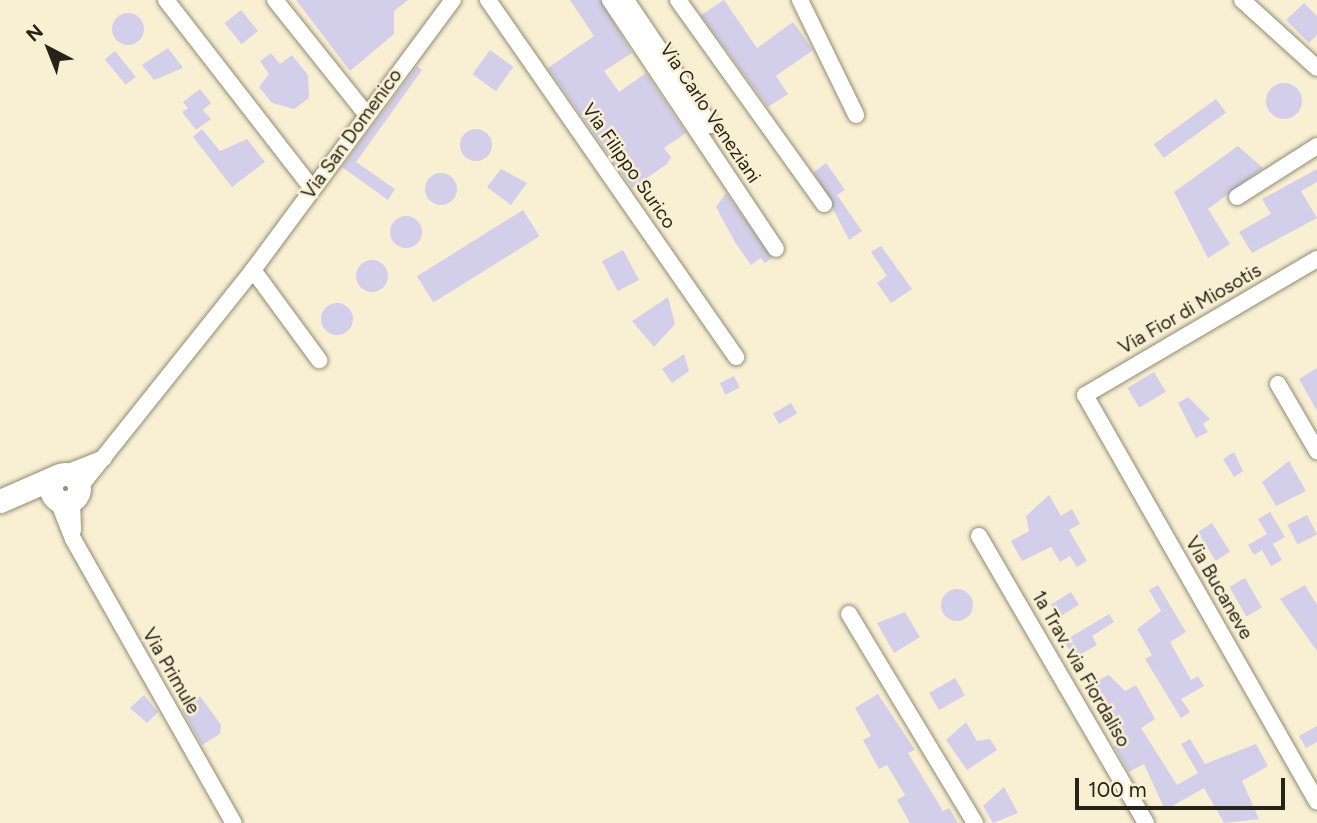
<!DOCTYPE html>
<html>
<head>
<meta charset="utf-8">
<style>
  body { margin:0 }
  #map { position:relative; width:1317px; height:823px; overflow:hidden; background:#f9f0d4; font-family:Figtree,sans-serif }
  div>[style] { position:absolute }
  .building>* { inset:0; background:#d3cee9; transform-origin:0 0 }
  .round { border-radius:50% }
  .roads { filter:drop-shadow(0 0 2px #928a71) drop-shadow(0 0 2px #928a71) }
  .street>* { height:16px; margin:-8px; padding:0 8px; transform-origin:8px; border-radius:8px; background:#fff }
  .secondary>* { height:23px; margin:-11.5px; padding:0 11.5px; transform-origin:11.5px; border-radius:11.5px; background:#fff }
  .secondary>.ring { margin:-11.5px; padding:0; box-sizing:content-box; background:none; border:23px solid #fff; border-radius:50% }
  span { translate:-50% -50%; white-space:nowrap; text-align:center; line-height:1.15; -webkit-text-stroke:5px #f9f0d4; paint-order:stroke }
  .street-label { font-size:19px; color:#262319 }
  .north { position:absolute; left:14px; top:14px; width:70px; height:70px; -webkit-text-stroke:5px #f9f0d4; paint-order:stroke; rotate:318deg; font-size:19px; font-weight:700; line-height:28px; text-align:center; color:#262319 }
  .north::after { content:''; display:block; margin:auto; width:24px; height:32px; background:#262319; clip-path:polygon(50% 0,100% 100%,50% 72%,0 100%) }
  .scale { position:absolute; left:1075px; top:778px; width:210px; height:32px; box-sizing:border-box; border:4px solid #262319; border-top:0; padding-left:9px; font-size:21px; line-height:24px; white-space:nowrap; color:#262319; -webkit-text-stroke:5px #f9f0d4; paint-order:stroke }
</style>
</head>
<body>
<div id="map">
  <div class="building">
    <div style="clip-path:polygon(296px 0,408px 0,394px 11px,394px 34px,350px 71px)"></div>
    <div style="clip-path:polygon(570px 0,600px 0,632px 53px,604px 71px,619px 92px,646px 73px,686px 133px,664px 148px,671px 157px,667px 164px,632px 188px,548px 68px,594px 36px)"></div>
    <div style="clip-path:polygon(724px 0,757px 48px,793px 22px,813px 50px,776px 76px,788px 94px,768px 107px,701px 15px)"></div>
    <div style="clip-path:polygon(1304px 3px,1317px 16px,1317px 35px,1309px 43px,1286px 20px)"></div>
    <div style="left:241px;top:10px;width:27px;height:21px;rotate:51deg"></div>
    <div class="round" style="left:112px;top:13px;width:32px;height:32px"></div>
    <div style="clip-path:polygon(168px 48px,183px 68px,154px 80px,142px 65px)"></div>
    <div style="left:490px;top:50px;width:29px;height:30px;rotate:36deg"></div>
    <div style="left:115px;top:51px;width:33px;height:13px;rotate:51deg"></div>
    <div style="clip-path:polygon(271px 53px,280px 64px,292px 55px,308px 75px,309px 98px,294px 109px,272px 103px,259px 87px,269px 74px,260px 61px)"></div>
    <div style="clip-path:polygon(417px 66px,422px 70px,356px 162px,395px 189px,388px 200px,342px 167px)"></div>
    <div class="round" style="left:1266px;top:83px;width:36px;height:36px"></div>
    <div style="clip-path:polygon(200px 89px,211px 103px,203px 110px,211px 119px,196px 130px,182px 112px,188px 108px,183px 102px)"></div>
    <div style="left:1216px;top:99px;width:17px;height:77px;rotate:54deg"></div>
    <div style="clip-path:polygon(202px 129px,220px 151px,247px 139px,265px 162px,232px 187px,193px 137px)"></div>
    <div class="round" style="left:460px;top:129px;width:32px;height:32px"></div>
    <div style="clip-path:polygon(1238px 146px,1263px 168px,1208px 209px,1230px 244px,1208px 258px,1174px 192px)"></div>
    <div style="clip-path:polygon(826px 163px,845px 190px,837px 195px,862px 231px,849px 240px,814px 172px)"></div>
    <div style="clip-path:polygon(501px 169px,527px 183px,511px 205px,487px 187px)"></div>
    <div style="clip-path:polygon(1317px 169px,1317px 182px,1301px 191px,1317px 218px,1252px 253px,1239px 232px,1271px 214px,1262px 199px)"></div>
    <div class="round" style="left:425px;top:173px;width:32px;height:32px"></div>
    <div style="clip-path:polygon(726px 193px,772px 258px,765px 263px,761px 258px,751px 265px,736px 244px,716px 207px)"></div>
    <div style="left:523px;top:210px;width:31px;height:125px;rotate:58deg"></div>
    <div class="round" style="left:390px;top:216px;width:32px;height:32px"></div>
    <div style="clip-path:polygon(881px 246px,912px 289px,891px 303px,877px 283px,887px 276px,871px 252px)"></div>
    <div style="left:623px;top:250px;width:34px;height:24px;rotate:62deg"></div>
    <div class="round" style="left:356px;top:260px;width:32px;height:32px"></div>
    <div style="clip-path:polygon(668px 297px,675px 324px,654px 347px,632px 321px)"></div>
    <div class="round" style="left:321px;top:303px;width:32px;height:32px"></div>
    <div style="clip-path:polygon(684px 354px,689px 371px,672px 383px,662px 369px)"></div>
    <div style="clip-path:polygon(1317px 368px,1317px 411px,1299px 379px)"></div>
    <div style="left:1154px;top:372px;width:23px;height:31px;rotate:59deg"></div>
    <div style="left:734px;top:376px;width:13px;height:16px;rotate:63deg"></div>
    <div style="clip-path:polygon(1188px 397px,1210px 419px,1203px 424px,1208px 432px,1196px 438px,1178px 403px)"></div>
    <div style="left:791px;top:403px;width:12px;height:21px;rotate:59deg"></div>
    <div style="clip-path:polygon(1234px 452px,1243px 471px,1234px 477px,1223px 459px)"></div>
    <div style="clip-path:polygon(1289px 461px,1306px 491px,1276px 506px,1262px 482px)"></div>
    <div style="clip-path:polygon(1049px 495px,1061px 516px,1072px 509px,1080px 524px,1069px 530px,1087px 561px,1077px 567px,1070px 556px,1060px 562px,1051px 547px,1022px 561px,1011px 541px,1029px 531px,1026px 516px)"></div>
    <div style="clip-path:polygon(1270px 512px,1285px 537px,1273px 544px,1282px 560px,1271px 566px,1262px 550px,1254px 555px,1248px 545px,1267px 534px,1258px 519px)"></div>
    <div style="left:1307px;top:515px;width:22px;height:22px;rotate:63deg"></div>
    <div style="left:1212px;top:523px;width:34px;height:17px;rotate:58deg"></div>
    <div style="left:1245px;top:578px;width:34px;height:18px;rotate:60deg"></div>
    <div style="clip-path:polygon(1158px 585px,1186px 632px,1170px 642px,1191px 680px,1198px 676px,1204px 686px,1181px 699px,1190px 712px,1181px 718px,1145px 659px,1152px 655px,1137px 629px,1161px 611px,1149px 590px)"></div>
    <div style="clip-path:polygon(1305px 585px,1317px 605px,1317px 651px,1280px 599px)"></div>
    <div class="round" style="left:941px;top:589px;width:32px;height:32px"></div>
    <div style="left:1071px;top:592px;width:15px;height:24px;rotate:58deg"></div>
    <div style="clip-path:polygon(905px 612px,920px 637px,894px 653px,877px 623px)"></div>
    <div style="clip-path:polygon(1109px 614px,1114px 622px,1092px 636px,1097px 645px,1074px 658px,1064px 641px)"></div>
    <div style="clip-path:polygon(1109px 675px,1125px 691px,1136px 685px,1155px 719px,1141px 728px,1177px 785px,1198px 773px,1181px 744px,1190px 739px,1205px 764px,1256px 744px,1268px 766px,1242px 781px,1259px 819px,1224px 823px,1204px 788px,1165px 810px,1144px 764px,1129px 772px,1114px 746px,1120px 743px,1093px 683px)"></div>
    <div style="left:955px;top:678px;width:20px;height:30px;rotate:60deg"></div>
    <div style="clip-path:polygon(878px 694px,915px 750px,908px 753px,943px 811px,949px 808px,958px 823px,910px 823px,897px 800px,905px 795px,887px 765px,879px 769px,863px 740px,871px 736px,855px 708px)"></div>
    <div style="clip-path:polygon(144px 695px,158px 712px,147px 723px,130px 708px)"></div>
    <div style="clip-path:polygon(200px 696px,221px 725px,220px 734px,202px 745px,182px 710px)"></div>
    <div style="clip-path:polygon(966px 722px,977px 741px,990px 739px,997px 750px,967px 770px,946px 740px)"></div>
    <div style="clip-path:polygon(1317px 726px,1317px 742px,1306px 748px,1299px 736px)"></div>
    <div style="clip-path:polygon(1004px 787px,1018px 813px,993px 823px,983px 806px)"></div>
  </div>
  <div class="roads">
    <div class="street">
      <div style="left:166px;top:0;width:238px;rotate:52.2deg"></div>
      <div style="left:275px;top:0;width:146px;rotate:51.4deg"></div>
      <div style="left:488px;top:0;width:435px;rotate:55.2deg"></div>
      <div style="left:610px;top:0;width:299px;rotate:56.3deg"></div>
      <div style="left:626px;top:0;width:151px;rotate:56.1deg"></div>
      <div style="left:678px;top:0;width:251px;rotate:54.4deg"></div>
      <div style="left:800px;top:0;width:128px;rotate:64deg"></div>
      <div style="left:1242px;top:0;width:101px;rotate:42.2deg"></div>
      <div style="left:1237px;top:197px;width:95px;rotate:-32.5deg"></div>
      <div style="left:1317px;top:259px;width:269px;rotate:149.6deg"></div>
      <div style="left:1085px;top:395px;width:468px;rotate:60.3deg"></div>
      <div style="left:253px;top:270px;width:112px;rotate:53.7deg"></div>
      <div style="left:1278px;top:384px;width:78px;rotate:59.8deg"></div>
      <div style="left:64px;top:474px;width:43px;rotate:-21.8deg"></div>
      <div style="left:79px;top:488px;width:279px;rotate:-51.4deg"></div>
      <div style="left:253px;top:270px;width:336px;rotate:-53.5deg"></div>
      <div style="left:72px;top:500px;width:30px;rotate:88deg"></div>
      <div style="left:58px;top:501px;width:41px;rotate:68.5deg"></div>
      <div style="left:73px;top:539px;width:326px;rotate:60.5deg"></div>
      <div style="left:979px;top:536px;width:332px;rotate:59.8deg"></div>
      <div style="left:849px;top:614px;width:244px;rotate:58.9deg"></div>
    </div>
    <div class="secondary">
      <div class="ring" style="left:51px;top:474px;width:5px;height:5px"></div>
      <div style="left:0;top:501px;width:60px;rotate:-23.6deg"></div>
    </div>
  </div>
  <div class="street-label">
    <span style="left:710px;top:113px;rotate:56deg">Via Carlo Veneziani</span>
    <span style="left:352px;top:134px;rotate:-54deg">Via San Domenico</span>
    <span style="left:629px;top:166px;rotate:55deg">Via Filippo Surico</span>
    <span style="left:1190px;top:309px;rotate:-30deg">Via Fior di Miosotis</span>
    <span style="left:1219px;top:588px;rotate:60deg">Via Bucaneve</span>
    <span style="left:1081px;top:669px;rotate:60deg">1a Trav. via Fiordaliso</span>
    <span style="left:171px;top:671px;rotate:60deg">Via Primule</span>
  </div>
  <div class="north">N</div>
  <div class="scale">100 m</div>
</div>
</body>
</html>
